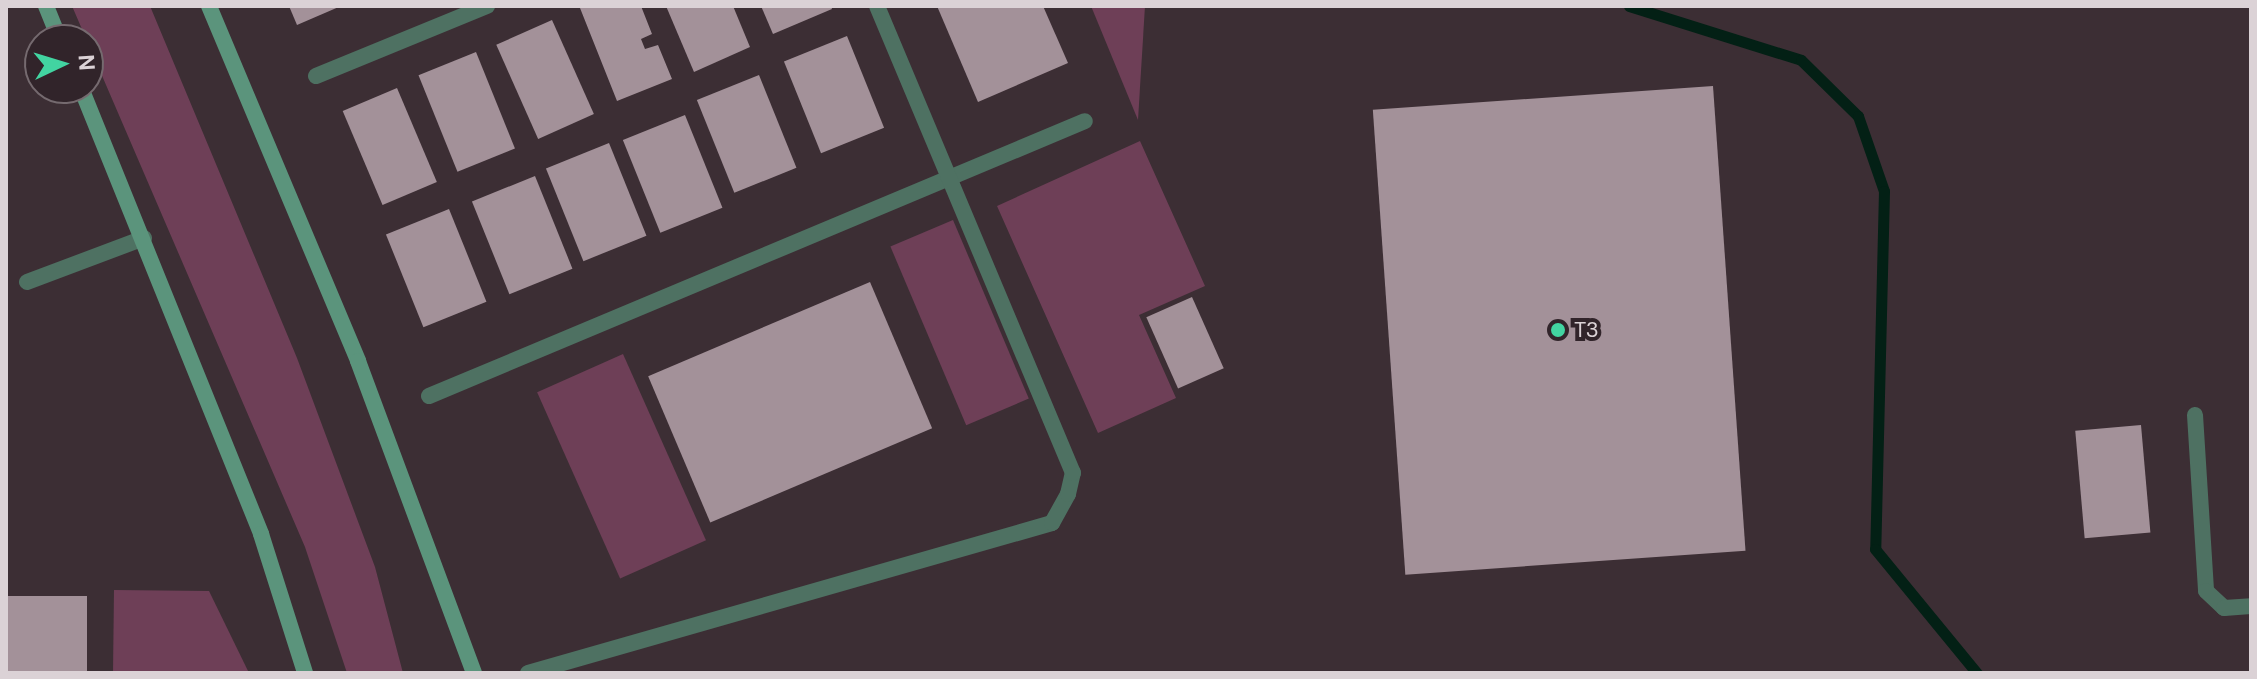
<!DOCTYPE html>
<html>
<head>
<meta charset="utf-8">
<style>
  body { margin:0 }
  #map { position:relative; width:2257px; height:679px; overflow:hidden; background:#3c2e34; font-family:"DM Sans",sans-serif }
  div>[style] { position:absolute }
  .green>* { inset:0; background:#6e3f57; transform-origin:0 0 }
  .stream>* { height:11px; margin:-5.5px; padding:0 5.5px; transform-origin:5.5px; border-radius:5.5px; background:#032015 }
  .building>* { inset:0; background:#a39199; transform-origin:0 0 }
  .service>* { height:16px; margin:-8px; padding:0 8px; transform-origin:8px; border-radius:8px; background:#4e7162 }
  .minor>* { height:16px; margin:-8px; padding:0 8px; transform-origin:8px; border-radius:8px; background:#4e7162 }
  .secondary>* { height:16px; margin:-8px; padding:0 8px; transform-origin:8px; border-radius:8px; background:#5b947c }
  .dots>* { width:22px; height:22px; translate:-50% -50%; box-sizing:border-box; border:4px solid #31242a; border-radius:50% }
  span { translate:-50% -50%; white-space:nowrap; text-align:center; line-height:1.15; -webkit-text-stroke:8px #31242a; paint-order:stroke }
  .poi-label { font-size:22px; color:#dbd2d6 }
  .left { translate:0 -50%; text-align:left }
  .frame { position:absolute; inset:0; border:8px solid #dbd2d6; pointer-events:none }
  .north { position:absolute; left:24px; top:24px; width:80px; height:80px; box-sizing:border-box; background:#31242a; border:2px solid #756a6f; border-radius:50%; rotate:86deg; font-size:22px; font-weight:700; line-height:32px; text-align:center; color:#dbd2d6 }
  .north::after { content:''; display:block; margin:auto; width:28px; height:36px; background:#42d4a1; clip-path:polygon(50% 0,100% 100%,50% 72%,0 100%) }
</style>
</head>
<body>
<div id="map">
  <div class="green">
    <div style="clip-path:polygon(72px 6px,150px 6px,297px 358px,375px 567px,403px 673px,347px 673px,305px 547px)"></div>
    <div style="clip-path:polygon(1091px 6px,1145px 6px,1138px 120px)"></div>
    <div style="clip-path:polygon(1140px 141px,1205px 286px,1139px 315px,1176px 398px,1098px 433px,997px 206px)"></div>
    <div style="left:953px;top:220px;width:194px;height:68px;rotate:67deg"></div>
    <div style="left:623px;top:354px;width:204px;height:94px;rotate:66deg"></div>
    <div style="clip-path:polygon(114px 590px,209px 591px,249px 673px,113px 673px)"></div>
  </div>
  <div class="stream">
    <div style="left:1629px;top:6px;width:180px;rotate:17.4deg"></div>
    <div style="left:1801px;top:60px;width:80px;rotate:44.5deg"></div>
    <div style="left:1858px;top:116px;width:79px;rotate:70.9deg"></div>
    <div style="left:1884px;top:191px;width:358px;rotate:91.4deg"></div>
    <div style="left:1875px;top:549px;width:161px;rotate:50.6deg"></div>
  </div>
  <div class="building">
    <div style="clip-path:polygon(289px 6px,341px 6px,297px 25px)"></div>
    <div style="clip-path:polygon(641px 6px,652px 34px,641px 39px,645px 49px,658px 45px,672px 79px,617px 101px,580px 8px)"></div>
    <div style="clip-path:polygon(666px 6px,733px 6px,750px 47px,694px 72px)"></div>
    <div style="clip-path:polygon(761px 6px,831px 6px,832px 9px,773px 34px)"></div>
    <div style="clip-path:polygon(937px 6px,1043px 6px,1068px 63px,978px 102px)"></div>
    <div style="left:552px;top:20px;width:103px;height:61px;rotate:66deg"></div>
    <div style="left:847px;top:36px;width:99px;height:68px;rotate:68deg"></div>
    <div style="left:476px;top:52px;width:104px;height:62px;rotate:68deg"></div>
    <div style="left:759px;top:75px;width:100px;height:67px;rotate:68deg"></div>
    <div style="left:1713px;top:86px;width:466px;height:341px;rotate:86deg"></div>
    <div style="left:397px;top:88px;width:102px;height:59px;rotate:67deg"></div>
    <div style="left:685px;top:115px;width:100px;height:67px;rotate:68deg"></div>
    <div style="left:609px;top:143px;width:100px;height:68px;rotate:68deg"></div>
    <div style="left:535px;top:176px;width:100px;height:68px;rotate:68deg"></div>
    <div style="left:449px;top:209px;width:100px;height:68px;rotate:68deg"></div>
    <div style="left:870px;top:282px;width:159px;height:241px;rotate:67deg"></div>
    <div style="left:1192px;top:297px;width:78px;height:50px;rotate:66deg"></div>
    <div style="left:2141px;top:425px;width:108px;height:66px;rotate:85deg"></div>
    <div style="left:6px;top:596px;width:81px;height:77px"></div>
  </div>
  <div class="service">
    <div style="left:27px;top:282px;width:125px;rotate:-20.6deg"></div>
  </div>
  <div class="minor">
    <div style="left:316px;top:76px;width:185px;rotate:-22.3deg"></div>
    <div style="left:429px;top:396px;width:711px;rotate:-22.74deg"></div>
    <div style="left:2195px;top:415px;width:176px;rotate:86.4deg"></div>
    <div style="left:2206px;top:591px;width:25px;rotate:43deg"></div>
    <div style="left:2224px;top:608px;width:27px;rotate:-4deg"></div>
    <div style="left:528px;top:673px;width:545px;rotate:-15.97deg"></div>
    <div style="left:1052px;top:523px;width:33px;rotate:-61deg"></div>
    <div style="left:1068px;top:494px;width:22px;rotate:-77deg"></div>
    <div style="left:1073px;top:473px;width:506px;rotate:-112.77deg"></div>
  </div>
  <div class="secondary">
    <div style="left:46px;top:6px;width:37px;rotate:68deg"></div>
    <div style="left:209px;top:6px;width:385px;rotate:67.2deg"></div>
    <div style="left:358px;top:361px;width:333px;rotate:69.6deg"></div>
    <div style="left:81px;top:88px;width:481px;rotate:68deg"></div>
    <div style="left:261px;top:534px;width:146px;rotate:72.4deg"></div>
  </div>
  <div class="dots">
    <div style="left:1558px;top:330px;background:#42d4a1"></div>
  </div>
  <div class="poi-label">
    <span class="left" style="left:1574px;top:330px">T3</span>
  </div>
  <div class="frame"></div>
  <div class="north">N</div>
</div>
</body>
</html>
